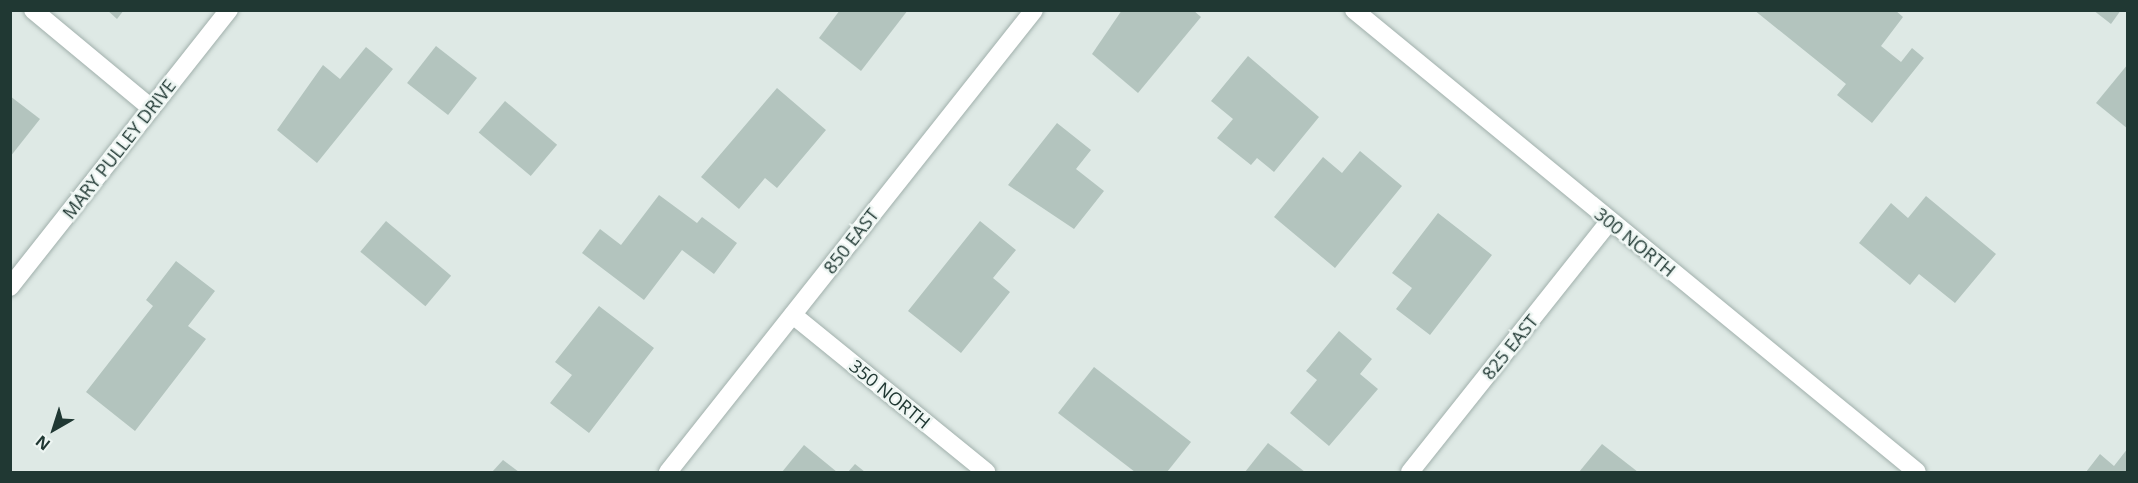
<!DOCTYPE html>
<html>
<head>
<meta charset="utf-8">
<style>
  body { margin:0 }
  #map { position:relative; width:2138px; height:483px; overflow:hidden; background:#dee9e5; font-family:"Open Sans",sans-serif }
  div>[style] { position:absolute }
  .building>* { inset:0; background:#b3c4be; transform-origin:0 0 }
  .roads { filter:drop-shadow(0 0 2px #a1b0ac) drop-shadow(0 0 2px #a1b0ac) }
  .service>* { height:18px; margin:-9px; padding:0 9px; transform-origin:9px; border-radius:9px; background:#fff }
  .minor>* { height:18px; margin:-9px; padding:0 9px; transform-origin:9px; border-radius:9px; background:#fff }
  .tertiary>* { height:18px; margin:-9px; padding:0 9px; transform-origin:9px; border-radius:9px; background:#fff }
  span { translate:-50% -50%; white-space:nowrap; text-align:center; line-height:1.15; -webkit-text-stroke:5px #eef6f3; paint-order:stroke }
  .street-label { font-size:18px; color:#203833 }
  .frame { position:absolute; inset:0; border:12px solid #203833; pointer-events:none }
  .north { position:absolute; left:24px; top:399px; width:60px; height:60px; -webkit-text-stroke:4px #eef6f3; paint-order:stroke; rotate:219deg; font-size:16px; font-weight:700; line-height:24px; text-align:center; color:#203833 }
  .north::after { content:''; display:block; margin:auto; width:21px; height:27px; background:#203833; clip-path:polygon(50% 0,100% 100%,50% 72%,0 100%) }
</style>
</head>
<body>
<div id="map">
  <div class="building">
    <div style="clip-path:polygon(107px 10px,124px 10px,117px 19px)"></div>
    <div style="clip-path:polygon(840px 10px,908px 10px,861px 71px,819px 38px)"></div>
    <div style="clip-path:polygon(1122px 10px,1193px 10px,1201px 17px,1138px 93px,1092px 54px)"></div>
    <div style="clip-path:polygon(1754px 10px,1895px 10px,1903px 17px,1881px 46px,1901px 62px,1912px 48px,1924px 58px,1872px 123px,1837px 95px,1846px 84px)"></div>
    <div style="clip-path:polygon(2093px 10px,2121px 10px,2111px 24px)"></div>
    <div style="left:436px;top:46px;width:52px;height:47px;rotate:38deg"></div>
    <div style="clip-path:polygon(366px 47px,393px 69px,317px 163px,277px 130px,323px 65px,340px 79px)"></div>
    <div style="clip-path:polygon(1248px 56px,1319px 117px,1274px 172px,1257px 158px,1251px 165px,1217px 138px,1233px 119px,1211px 101px)"></div>
    <div style="clip-path:polygon(2128px 64px,2128px 129px,2096px 103px)"></div>
    <div style="clip-path:polygon(777px 88px,826px 130px,777px 188px,765px 178px,739px 209px,701px 177px)"></div>
    <div style="clip-path:polygon(10px 96px,40px 119px,10px 157px)"></div>
    <div style="left:505px;top:101px;width:68px;height:41px;rotate:40deg"></div>
    <div style="clip-path:polygon(1057px 123px,1091px 150px,1076px 169px,1104px 191px,1074px 229px,1008px 185px)"></div>
    <div style="clip-path:polygon(1360px 151px,1402px 186px,1335px 268px,1274px 217px,1323px 157px,1342px 173px)"></div>
    <div style="clip-path:polygon(659px 195px,697px 223px,702px 217px,737px 243px,714px 274px,682px 250px,644px 300px,582px 253px,600px 229px,621px 245px)"></div>
    <div style="clip-path:polygon(1926px 196px,1996px 254px,1955px 303px,1919px 274px,1910px 285px,1859px 243px,1891px 203px,1908px 218px)"></div>
    <div style="clip-path:polygon(1438px 213px,1492px 255px,1430px 335px,1396px 309px,1412px 288px,1392px 273px)"></div>
    <div style="left:386px;top:221px;width:85px;height:40px;rotate:40deg"></div>
    <div style="clip-path:polygon(980px 221px,1016px 250px,993px 278px,1010px 292px,961px 353px,908px 311px)"></div>
    <div style="clip-path:polygon(176px 261px,215px 291px,188px 326px,206px 339px,135px 431px,86px 392px,153px 306px,146px 300px)"></div>
    <div style="clip-path:polygon(599px 306px,654px 348px,589px 433px,550px 403px,572px 375px,555px 362px)"></div>
    <div style="clip-path:polygon(1339px 331px,1372px 359px,1360px 374px,1378px 389px,1329px 446px,1290px 413px,1317px 380px,1306px 371px)"></div>
    <div style="clip-path:polygon(1094px 367px,1191px 442px,1167px 472px,1135px 472px,1058px 413px)"></div>
    <div style="clip-path:polygon(1268px 443px,1305px 472px,1245px 472px)"></div>
    <div style="clip-path:polygon(1602px 444px,1638px 472px,1579px 472px)"></div>
    <div style="clip-path:polygon(804px 445px,837px 472px,782px 472px)"></div>
    <div style="clip-path:polygon(2128px 448px,2128px 472px,2086px 472px,2100px 454px,2114px 466px)"></div>
    <div style="clip-path:polygon(503px 460px,519px 472px,492px 472px)"></div>
    <div style="clip-path:polygon(855px 464px,865px 472px,848px 472px)"></div>
  </div>
  <div class="roads">
    <div class="service">
      <div style="left:33px;top:10px;width:153px;rotate:39.7deg"></div>
    </div>
    <div class="minor">
      <div style="left:793px;top:315px;width:249px;rotate:39.1deg"></div>
      <div style="left:668px;top:472px;width:589px;rotate:-51.61deg"></div>
      <div style="left:1410px;top:472px;width:321px;rotate:-51.5deg"></div>
    </div>
    <div class="tertiary">
      <div style="left:1354px;top:10px;width:728px;rotate:39.37deg"></div>
      <div style="left:10px;top:287px;width:353px;rotate:-51.7deg"></div>
    </div>
  </div>
  <div class="street-label">
    <span style="left:119px;top:149px;rotate:-52deg">MARY PULLEY DRIVE</span>
    <span style="left:851px;top:241px;rotate:-52deg">850 EAST</span>
    <span style="left:1635px;top:242px;rotate:39deg">300 NORTH</span>
    <span style="left:1510px;top:347px;rotate:-51deg">825 EAST</span>
    <span style="left:890px;top:394px;rotate:39deg">350 NORTH</span>
  </div>
  <div class="frame"></div>
  <div class="north">N</div>
</div>
</body>
</html>
